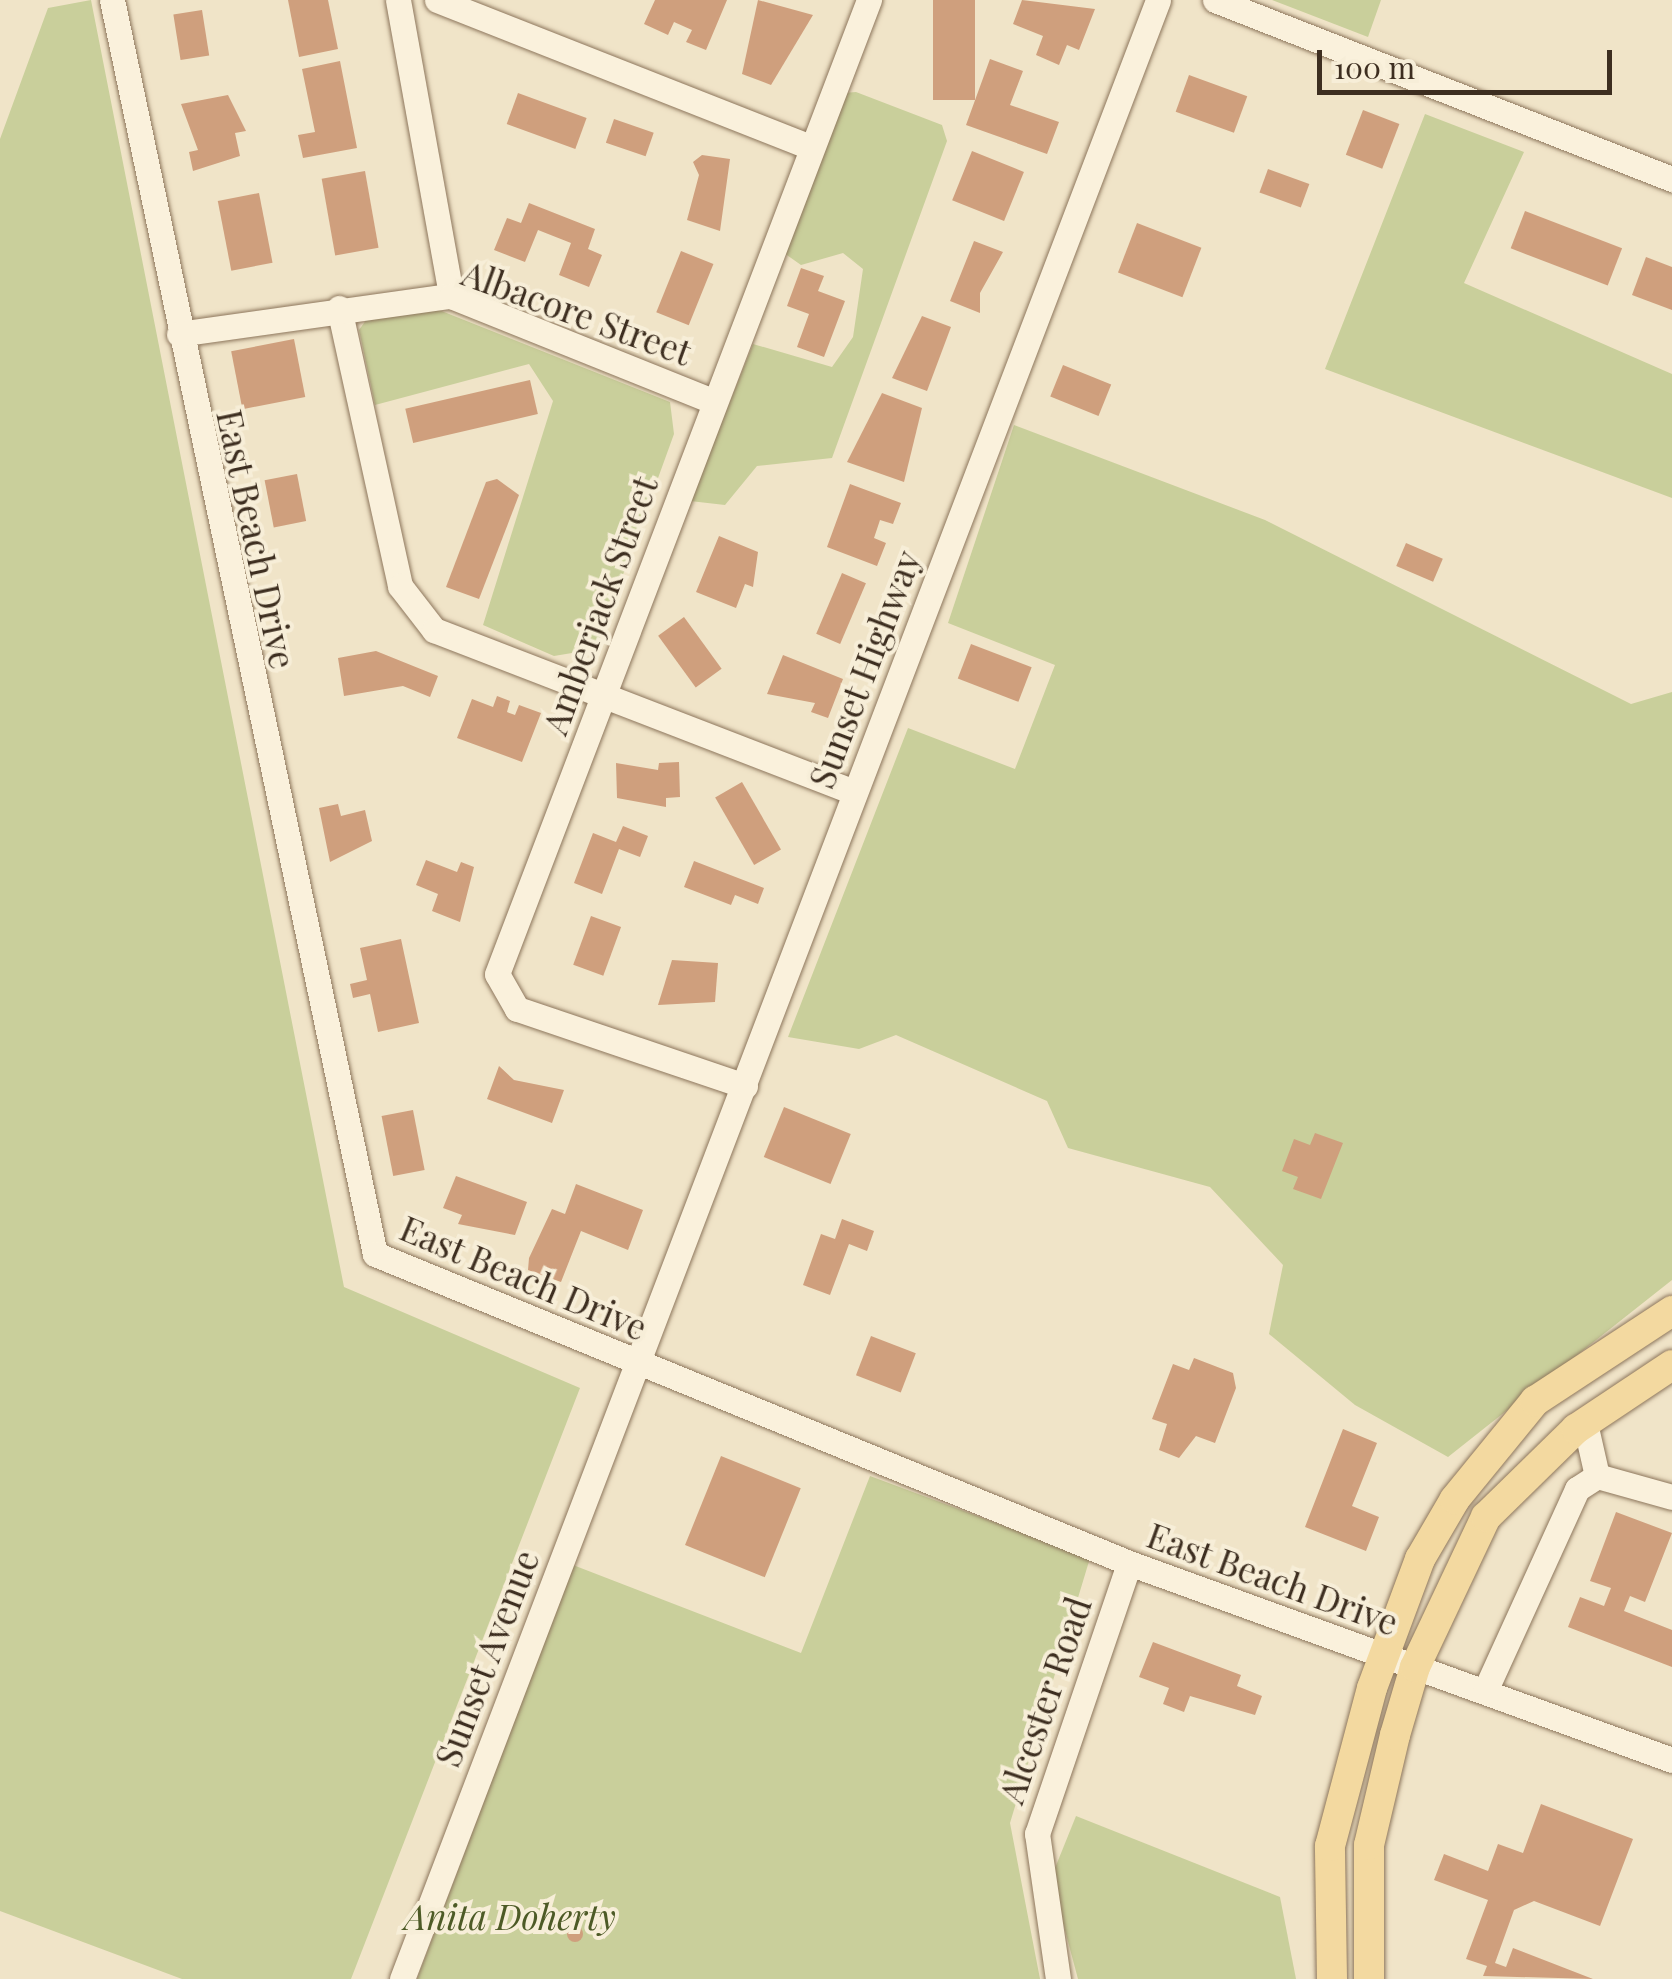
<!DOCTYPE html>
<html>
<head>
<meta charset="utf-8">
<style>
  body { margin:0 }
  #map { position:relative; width:1672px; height:1979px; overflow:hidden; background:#f0e4c8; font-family:"Playfair Display",serif }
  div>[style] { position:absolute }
  .green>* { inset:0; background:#c9cf9b }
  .building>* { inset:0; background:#cf9f7d; transform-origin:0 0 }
  .round { border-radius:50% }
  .roads { filter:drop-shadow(0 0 2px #8d765c) drop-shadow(0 0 2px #8d765c) }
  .minor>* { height:25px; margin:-12.5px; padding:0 12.5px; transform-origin:12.5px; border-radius:12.5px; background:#faf1dc }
  .major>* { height:30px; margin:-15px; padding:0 15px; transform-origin:15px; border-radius:15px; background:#f3d9a0 }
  span { translate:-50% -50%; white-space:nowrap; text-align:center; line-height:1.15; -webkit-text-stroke:8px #f7eed8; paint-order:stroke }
  .street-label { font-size:35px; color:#3d2e20 }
  .park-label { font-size:35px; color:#4d5a26; font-style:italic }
  .scale { position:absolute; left:1317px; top:50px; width:295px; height:45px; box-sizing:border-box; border:5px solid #3d2e20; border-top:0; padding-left:12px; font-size:30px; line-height:35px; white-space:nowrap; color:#3d2e20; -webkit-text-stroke:8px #f7eed8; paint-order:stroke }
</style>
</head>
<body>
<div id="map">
  <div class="green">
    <div style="clip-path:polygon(91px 0,344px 1287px,580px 1388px,351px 1979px,182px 1979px,0 1911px,0 139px,48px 8px)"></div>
    <div style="clip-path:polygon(1272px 0,1381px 0,1368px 37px)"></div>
    <div style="clip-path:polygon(856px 92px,942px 125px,947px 141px,832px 458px,757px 466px,725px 505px,690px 501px,753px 344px,832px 367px,853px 337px,863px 269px,843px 253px,801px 265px,784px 253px,844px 93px)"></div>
    <div style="clip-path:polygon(1425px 114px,1524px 152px,1464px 283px,1672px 374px,1672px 498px,1325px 369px)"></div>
    <div style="clip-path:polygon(374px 309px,439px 310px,670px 402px,674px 434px,596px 649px,554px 656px,483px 625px,553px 401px,529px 364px,375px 405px,359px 330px)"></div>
    <div style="clip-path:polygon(1014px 425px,1265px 520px,1631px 704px,1672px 692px,1672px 1280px,1448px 1457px,1355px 1405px,1269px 1334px,1283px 1265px,1210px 1187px,1068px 1148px,1047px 1101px,896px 1035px,859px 1049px,788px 1037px,908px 728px,1015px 769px,1055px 665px,948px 623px)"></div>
    <div style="clip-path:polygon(870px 1476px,1090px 1558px,1010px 1823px,1040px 1979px,417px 1979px,573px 1565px,801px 1653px)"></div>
    <div style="clip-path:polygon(1076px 1816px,1280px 1897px,1296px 1979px,1078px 1979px,1051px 1878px)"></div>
  </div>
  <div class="building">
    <div style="clip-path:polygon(288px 0,328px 0,338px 49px,299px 57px)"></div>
    <div style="clip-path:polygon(655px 0,727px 0,706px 50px,686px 42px,692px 30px,674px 22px,668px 35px,644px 24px)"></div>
    <div style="clip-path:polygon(758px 0,813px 15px,771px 85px,742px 74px)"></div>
    <div style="left:933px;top:0;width:42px;height:100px"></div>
    <div style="clip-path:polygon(1022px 0,1095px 9px,1079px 50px,1067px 45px,1059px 65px,1036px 55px,1043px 36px,1013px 24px)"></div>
    <div style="left:202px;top:10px;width:46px;height:29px;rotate:81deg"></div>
    <div style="clip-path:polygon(990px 59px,1023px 71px,1010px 105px,1059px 122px,1047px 154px,966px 125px)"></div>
    <div style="clip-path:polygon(340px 61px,357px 148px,303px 158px,298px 135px,315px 132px,302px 69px)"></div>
    <div style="left:1189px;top:75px;width:62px;height:39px;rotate:20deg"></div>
    <div style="left:518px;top:93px;width:73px;height:33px;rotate:20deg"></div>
    <div style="clip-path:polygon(228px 95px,246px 131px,235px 133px,240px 156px,193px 171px,189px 152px,198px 150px,181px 104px)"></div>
    <div style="left:1363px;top:110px;width:39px;height:48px;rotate:21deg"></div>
    <div style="left:614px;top:119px;width:42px;height:25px;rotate:19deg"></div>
    <div style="left:972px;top:151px;width:56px;height:53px;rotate:22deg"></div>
    <div style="clip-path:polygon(702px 155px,730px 159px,720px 231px,687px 220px,699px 175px,693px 162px)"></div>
    <div style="left:1268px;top:169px;width:44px;height:25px;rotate:20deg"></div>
    <div style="left:365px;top:171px;width:78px;height:44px;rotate:80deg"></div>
    <div style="left:259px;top:193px;width:71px;height:42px;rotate:79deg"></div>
    <div style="clip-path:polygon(529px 203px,595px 229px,588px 249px,602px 255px,589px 287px,559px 275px,571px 243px,538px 230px,525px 262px,494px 250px,507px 218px,521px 223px)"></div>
    <div style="left:1525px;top:211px;width:104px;height:40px;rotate:21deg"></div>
    <div style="left:1137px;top:223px;width:69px;height:53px;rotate:21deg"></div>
    <div style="clip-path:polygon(974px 241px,1003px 252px,980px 293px,980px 313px,950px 301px)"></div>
    <div style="left:681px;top:251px;width:35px;height:66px;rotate:22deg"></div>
    <div style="clip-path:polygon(1646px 257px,1672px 267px,1672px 310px,1632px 295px)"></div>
    <div style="clip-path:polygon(801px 268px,824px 276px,818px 291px,845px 301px,824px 357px,797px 347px,809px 314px,787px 306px)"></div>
    <div style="clip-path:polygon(922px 316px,951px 327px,927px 391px,892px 378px)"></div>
    <div style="left:294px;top:339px;width:59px;height:64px;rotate:79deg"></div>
    <div style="left:1063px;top:365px;width:52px;height:34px;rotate:22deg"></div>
    <div style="left:530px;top:380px;width:35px;height:128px;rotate:77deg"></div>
    <div style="clip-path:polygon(882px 393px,922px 408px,904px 482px,847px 462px)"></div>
    <div style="left:297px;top:474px;width:48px;height:33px;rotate:79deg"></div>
    <div style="clip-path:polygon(497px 479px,519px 495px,479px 599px,446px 587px,486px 482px)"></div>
    <div style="clip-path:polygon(850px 484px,901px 503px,893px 524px,880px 520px,874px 538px,886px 543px,877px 566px,827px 547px)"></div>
    <div style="clip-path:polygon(719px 536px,758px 552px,753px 587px,745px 584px,736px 608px,696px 592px)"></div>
    <div style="left:1406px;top:543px;width:40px;height:25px;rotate:23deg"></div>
    <div style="left:842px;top:573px;width:26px;height:66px;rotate:23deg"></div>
    <div style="left:684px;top:617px;width:64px;height:32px;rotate:54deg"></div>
    <div style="left:971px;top:644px;width:65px;height:37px;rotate:21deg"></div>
    <div style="clip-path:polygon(376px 651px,438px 676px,430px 697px,403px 686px,344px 696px,338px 658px)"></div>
    <div style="clip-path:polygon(783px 655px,843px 679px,828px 718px,811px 712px,815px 703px,767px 694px)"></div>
    <div style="clip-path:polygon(497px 696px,510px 701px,507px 712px,515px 715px,519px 705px,541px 713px,522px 762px,457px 738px,472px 699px,493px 707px)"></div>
    <div style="clip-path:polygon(679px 762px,680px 797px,666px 798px,666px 807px,617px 798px,616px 763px,658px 770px,659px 763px)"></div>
    <div style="left:742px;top:782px;width:78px;height:31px;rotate:60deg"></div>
    <div style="clip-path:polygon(338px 804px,341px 816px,365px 810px,372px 841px,330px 862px,319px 808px)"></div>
    <div style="clip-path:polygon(623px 826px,648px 836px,640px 857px,619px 849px,602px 894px,574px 883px,593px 833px,616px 842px)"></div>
    <div style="clip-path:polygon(426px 860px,457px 872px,461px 862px,474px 867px,460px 922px,432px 911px,438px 894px,416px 885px)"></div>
    <div style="clip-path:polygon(694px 861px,764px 888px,758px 904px,735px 895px,731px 905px,684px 887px)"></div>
    <div style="left:591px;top:916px;width:32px;height:52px;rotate:20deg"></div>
    <div style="clip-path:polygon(401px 939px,419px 1023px,378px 1032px,370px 994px,353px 998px,350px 984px,367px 980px,360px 948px)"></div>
    <div style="clip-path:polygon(672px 960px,718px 963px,715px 1002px,658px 1005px)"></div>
    <div style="clip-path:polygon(499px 1066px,514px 1080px,564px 1090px,552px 1123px,487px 1099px)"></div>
    <div style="left:784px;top:1107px;width:72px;height:54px;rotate:22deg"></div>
    <div style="left:413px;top:1110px;width:61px;height:32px;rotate:79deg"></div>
    <div style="clip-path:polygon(1315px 1133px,1343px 1143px,1321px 1199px,1293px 1189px,1298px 1177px,1282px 1171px,1294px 1139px,1310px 1145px)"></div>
    <div style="clip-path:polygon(456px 1176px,527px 1202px,515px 1235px,458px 1224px,462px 1215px,443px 1208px)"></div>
    <div style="clip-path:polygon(576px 1184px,643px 1210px,628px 1250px,581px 1231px,561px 1282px,528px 1270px,529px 1258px,552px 1209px,565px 1214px)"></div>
    <div style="clip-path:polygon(842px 1219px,874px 1231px,867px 1251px,849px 1244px,830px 1295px,803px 1285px,821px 1234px,835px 1239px)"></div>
    <div style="left:871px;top:1336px;width:48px;height:42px;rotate:21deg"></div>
    <div style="clip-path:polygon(1194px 1358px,1233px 1373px,1236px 1388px,1215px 1443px,1196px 1436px,1179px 1458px,1159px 1450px,1167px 1424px,1152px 1419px,1173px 1364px,1189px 1370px)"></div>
    <div style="clip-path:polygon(1343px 1429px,1377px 1443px,1352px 1506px,1379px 1517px,1366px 1551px,1305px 1527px)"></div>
    <div style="left:721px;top:1456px;width:86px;height:96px;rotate:22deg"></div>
    <div style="clip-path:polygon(1616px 1512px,1672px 1533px,1645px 1602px,1630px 1596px,1624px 1611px,1672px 1630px,1672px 1667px,1568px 1627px,1580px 1597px,1604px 1606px,1611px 1588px,1590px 1581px)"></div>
    <div style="clip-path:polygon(1153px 1642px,1241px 1675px,1237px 1686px,1262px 1696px,1255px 1715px,1190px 1696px,1184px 1712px,1163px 1704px,1169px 1688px,1139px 1677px)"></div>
    <div style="clip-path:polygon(1541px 1804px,1633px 1839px,1600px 1926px,1534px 1901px,1514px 1910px,1495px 1963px,1506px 1967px,1513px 1948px,1593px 1979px,1483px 1976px,1487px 1966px,1466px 1959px,1488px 1900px,1434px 1880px,1444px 1854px,1488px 1871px,1498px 1844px,1523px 1853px)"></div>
    <div class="round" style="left:567px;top:1926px;width:16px;height:16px"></div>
  </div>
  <div class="roads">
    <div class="minor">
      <div style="left:112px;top:0;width:1281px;rotate:78.16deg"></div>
      <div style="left:375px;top:1254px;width:815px;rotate:22.28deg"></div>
      <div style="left:1129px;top:1563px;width:578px;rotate:19.94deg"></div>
      <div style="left:398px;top:0;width:301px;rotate:79.8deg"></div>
      <div style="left:437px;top:0;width:402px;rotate:21.5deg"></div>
      <div style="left:1215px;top:0;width:491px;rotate:21.4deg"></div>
      <div style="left:339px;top:308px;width:285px;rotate:77.6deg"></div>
      <div style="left:400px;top:586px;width:56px;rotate:52.3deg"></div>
      <div style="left:434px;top:630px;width:450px;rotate:21.1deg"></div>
      <div style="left:179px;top:334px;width:275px;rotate:-8deg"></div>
      <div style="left:451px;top:296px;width:281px;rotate:21.9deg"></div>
      <div style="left:745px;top:1086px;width:241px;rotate:-161.3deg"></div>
      <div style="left:517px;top:1009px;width:40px;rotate:-119.7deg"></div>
      <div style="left:497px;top:974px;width:1043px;rotate:-69.1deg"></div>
      <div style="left:1585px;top:1423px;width:54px;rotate:77.2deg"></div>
      <div style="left:1597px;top:1476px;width:78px;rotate:15.6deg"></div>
      <div style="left:1485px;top:1691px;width:222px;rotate:-65.5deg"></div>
      <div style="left:1577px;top:1489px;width:24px;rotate:-33deg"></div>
      <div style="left:402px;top:1979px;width:2118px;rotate:-69.09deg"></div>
      <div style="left:1058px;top:1979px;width:147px;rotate:-98.2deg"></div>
      <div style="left:1037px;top:1834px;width:286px;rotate:-71.2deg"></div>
    </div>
    <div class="major">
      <div style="left:1332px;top:1979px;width:133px;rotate:-90.9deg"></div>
      <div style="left:1330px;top:1846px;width:163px;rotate:-75.1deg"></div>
      <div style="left:1372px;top:1688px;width:138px;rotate:-69.6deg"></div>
      <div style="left:1420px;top:1559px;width:69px;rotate:-59.7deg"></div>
      <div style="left:1455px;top:1499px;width:127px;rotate:-50.8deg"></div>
      <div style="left:1535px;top:1401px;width:164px;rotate:-33.3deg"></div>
      <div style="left:1369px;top:1979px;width:134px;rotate:-90deg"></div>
      <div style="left:1369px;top:1845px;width:113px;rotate:-76.7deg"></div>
      <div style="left:1395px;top:1735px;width:71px;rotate:-73.6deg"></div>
      <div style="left:1415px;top:1667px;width:166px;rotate:-64.7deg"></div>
      <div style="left:1486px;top:1517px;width:126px;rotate:-44.4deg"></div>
      <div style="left:1576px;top:1429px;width:115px;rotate:-33.7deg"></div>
    </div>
  </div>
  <div class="street-label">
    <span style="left:577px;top:312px;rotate:20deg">Albacore Street</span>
    <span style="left:257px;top:539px;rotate:78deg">East Beach Drive</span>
    <span style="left:599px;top:605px;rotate:-70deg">Amberjack Street</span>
    <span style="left:864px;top:669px;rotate:-69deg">Sunset Highway</span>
    <span style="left:524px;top:1277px;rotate:23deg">East Beach Drive</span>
    <span style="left:1273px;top:1578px;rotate:20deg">East Beach Drive</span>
    <span style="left:486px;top:1658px;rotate:-69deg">Sunset Avenue</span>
    <span style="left:1044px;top:1700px;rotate:-71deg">Alcester Road</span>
  </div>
  <div class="park-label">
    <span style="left:510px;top:1916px">Anita Doherty</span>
  </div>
  <div class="scale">100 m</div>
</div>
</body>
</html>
